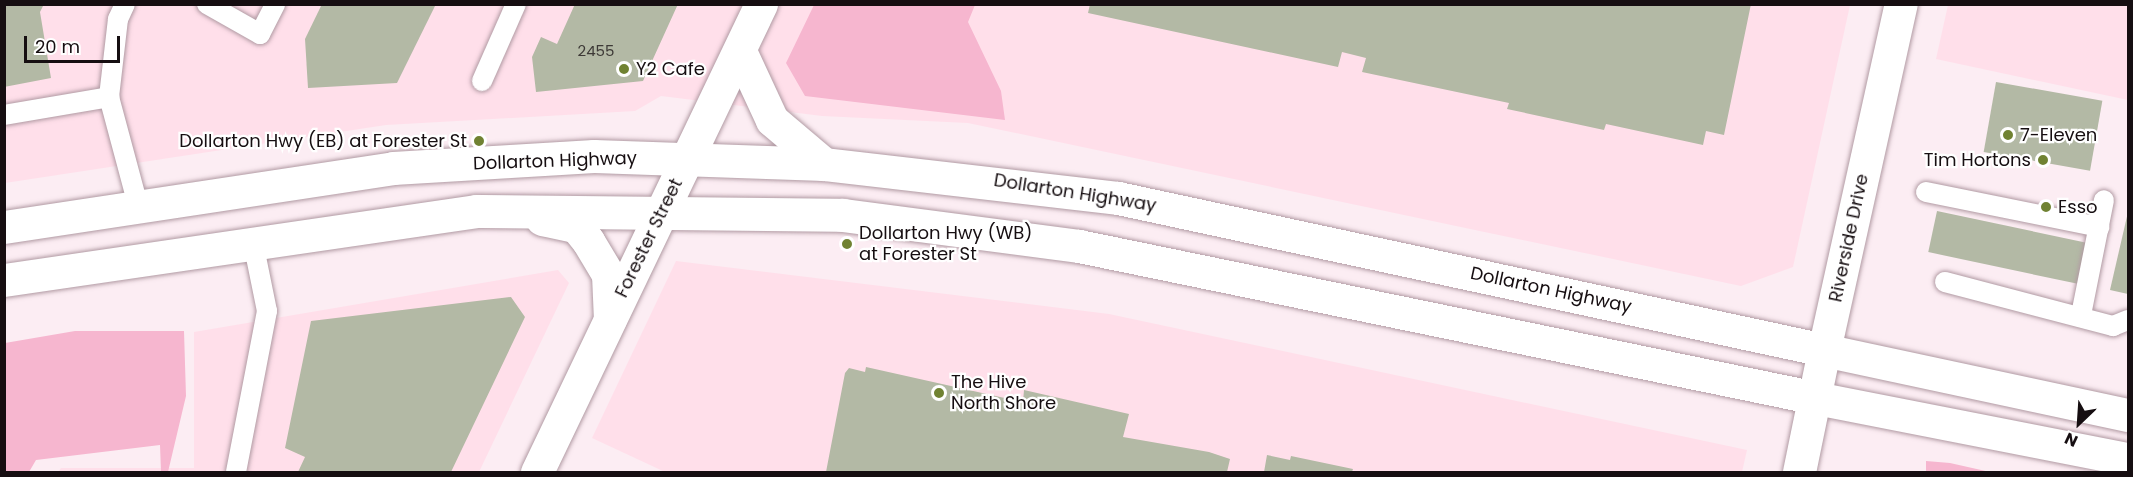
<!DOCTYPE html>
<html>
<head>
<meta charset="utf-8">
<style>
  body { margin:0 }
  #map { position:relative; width:2133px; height:477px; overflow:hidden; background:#fcedf3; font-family:Poppins,sans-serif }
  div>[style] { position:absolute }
  .built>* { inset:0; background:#ffdfea }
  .green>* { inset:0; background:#f6b6cf }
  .building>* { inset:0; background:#b3b9a5; transform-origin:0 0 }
  .roads { filter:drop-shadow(0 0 2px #b19aa3) drop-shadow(0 0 2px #b19aa3) }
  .service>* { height:20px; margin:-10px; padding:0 10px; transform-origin:10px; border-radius:10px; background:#fff }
  .minor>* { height:33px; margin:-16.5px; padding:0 16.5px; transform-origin:16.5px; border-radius:16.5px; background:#fff }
  .tertiary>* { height:33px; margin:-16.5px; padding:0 16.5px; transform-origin:16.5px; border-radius:16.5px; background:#fff }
  .secondary>* { height:33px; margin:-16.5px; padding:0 16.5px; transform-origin:16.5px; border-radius:16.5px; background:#fff }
  .dots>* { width:16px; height:16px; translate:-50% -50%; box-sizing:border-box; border:3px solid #fff; border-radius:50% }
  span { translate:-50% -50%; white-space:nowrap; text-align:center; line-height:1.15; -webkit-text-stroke:4.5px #fff; paint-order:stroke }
  .number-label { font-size:15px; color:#3d3936 }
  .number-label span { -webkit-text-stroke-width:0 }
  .poi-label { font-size:18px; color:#160e11 }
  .left { translate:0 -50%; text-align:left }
  .right { translate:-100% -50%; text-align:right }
  .street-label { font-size:18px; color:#160e11 }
  .frame { position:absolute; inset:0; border:6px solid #160e11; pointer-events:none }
  .north { position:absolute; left:2049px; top:393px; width:60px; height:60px; -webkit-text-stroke:4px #fff; paint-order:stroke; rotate:205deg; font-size:16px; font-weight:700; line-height:24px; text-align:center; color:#160e11 }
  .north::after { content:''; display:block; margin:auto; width:21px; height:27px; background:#160e11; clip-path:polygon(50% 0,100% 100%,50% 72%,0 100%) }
  .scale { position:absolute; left:24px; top:36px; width:96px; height:27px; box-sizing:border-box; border:3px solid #160e11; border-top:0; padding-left:8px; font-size:18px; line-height:21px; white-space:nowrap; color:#160e11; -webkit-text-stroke:4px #fff; paint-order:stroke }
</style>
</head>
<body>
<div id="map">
  <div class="built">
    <div style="clip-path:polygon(5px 5px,1850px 5px,1793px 267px,1741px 286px,968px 123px,822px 116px,661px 96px,635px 111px,386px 125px,5px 183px)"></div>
    <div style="clip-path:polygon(1948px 5px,2128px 5px,2128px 100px,1936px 59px)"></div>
    <div style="clip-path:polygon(676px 261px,1109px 314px,1747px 450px,1742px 472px,665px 472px,592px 438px)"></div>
    <div style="clip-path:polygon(558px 270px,569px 283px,479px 472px,58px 472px,61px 468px,194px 468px,194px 332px)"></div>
  </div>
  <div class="green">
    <div style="clip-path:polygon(814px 5px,975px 5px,968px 22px,1001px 91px,1005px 120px,805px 96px,786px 63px)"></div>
    <div style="clip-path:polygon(75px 331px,184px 331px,186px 396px,168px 472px,161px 472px,160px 445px,36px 460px,29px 472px,5px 472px,5px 343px)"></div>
    <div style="clip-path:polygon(1926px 461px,1950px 463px,1990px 472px,1926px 472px)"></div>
  </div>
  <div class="building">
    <div style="clip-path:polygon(4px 4px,44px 4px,40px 12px,51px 78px,4px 87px)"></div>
    <div style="clip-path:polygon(322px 4px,436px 4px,397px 83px,308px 88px,305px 39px)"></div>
    <div style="clip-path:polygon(575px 4px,678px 4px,643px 81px,536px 92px,532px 57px,541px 37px,557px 44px)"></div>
    <div style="clip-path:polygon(1090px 4px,1751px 4px,1724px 135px,1706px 131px,1703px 145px,1606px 124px,1604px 130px,1507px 109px,1509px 103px,1362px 72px,1366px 58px,1342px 52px,1338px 67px,1088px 13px)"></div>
    <div style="left:1996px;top:82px;width:108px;height:71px;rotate:10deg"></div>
    <div style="left:1937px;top:211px;width:154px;height:42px;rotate:12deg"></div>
    <div style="clip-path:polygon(2128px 212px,2128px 294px,2110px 290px)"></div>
    <div style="clip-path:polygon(511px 297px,525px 317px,451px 472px,298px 472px,305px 457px,285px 448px,311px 321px)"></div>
    <div style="clip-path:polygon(866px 367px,1023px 402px,1024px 390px,1129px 414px,1123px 437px,1209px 452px,1230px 459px,1227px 472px,826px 472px,845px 373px,849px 368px,865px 372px)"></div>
    <div style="clip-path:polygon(1267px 455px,1290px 460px,1291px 456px,1353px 469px,1352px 472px,1264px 472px)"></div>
  </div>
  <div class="roads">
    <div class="service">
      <div style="left:125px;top:4px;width:17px;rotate:115deg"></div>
      <div style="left:118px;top:19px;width:79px;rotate:96.6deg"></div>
      <div style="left:109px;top:97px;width:112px;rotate:75deg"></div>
      <div style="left:207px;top:4px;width:61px;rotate:29.5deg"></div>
      <div style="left:260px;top:34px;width:34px;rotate:-63deg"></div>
      <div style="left:482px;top:81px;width:84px;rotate:-66.2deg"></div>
      <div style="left:4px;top:115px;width:107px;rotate:-9.7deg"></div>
      <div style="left:1926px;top:192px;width:177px;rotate:11.4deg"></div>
      <div style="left:1945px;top:282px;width:174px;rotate:14.7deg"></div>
      <div style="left:2113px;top:326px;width:16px;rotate:-22deg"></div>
      <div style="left:2081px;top:315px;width:117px;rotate:-78.7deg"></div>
      <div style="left:236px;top:472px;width:164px;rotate:-79.1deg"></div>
      <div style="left:267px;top:311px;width:70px;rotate:-101.5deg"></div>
    </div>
    <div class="minor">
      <div style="left:1824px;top:350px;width:354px;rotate:-77.5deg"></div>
      <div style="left:537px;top:472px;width:519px;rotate:-64.42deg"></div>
    </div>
    <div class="tertiary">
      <div style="left:740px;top:51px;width:76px;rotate:65.1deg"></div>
      <div style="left:772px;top:120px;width:68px;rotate:40.2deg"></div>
      <div style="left:542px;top:219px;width:35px;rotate:12deg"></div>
      <div style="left:576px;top:226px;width:19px;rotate:51deg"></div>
      <div style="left:588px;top:241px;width:39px;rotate:59deg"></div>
      <div style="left:608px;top:274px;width:45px;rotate:87.5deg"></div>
      <div style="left:4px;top:227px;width:393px;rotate:-8.6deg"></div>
      <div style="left:393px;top:168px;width:201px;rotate:-3.4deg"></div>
      <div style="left:594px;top:156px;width:230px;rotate:2deg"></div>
      <div style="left:824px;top:164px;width:296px;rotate:6.6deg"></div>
      <div style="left:1118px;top:198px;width:722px;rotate:12.15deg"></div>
      <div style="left:4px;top:280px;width:477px;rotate:-8.3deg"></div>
      <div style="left:476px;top:211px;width:367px;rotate:0.6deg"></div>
      <div style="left:843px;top:215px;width:238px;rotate:7.5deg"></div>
      <div style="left:1079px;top:246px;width:753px;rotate:11.65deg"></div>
    </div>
    <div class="secondary">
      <div style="left:1816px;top:398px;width:318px;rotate:11.1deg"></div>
      <div style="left:1799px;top:472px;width:125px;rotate:-78.4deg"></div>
      <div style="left:1824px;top:350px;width:311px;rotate:12.1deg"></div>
    </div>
  </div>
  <div class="dots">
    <div style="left:624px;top:69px;background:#708232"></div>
    <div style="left:2008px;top:135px;background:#708232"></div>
    <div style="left:479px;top:141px;background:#708232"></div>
    <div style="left:2043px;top:160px;background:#708232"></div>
    <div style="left:2046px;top:207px;background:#708232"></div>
    <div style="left:847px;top:244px;background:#708232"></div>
    <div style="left:939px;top:393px;background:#708232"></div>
  </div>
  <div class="number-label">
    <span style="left:596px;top:51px">2455</span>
  </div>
  <div class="poi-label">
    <span class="left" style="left:636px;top:69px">Y2 Cafe</span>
    <span class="left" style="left:2020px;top:135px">7-Eleven</span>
    <span class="right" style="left:467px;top:141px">Dollarton Hwy (EB) at Forester St</span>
    <span class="right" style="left:2031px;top:160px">Tim Hortons</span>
    <span class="left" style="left:2058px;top:207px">Esso</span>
    <span class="left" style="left:859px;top:244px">Dollarton Hwy (WB)<br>at Forester St</span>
    <span class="left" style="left:951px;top:393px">The Hive<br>North Shore</span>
  </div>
  <div class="street-label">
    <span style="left:555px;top:161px;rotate:-2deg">Dollarton Highway</span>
    <span style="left:1075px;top:193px;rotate:9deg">Dollarton Highway</span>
    <span style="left:649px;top:238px;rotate:-64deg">Forester Street</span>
    <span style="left:1849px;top:238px;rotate:-78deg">Riverside Drive</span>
    <span style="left:1551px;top:290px;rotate:12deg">Dollarton Highway</span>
  </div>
  <div class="frame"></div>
  <div class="north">N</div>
  <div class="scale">20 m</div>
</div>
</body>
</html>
